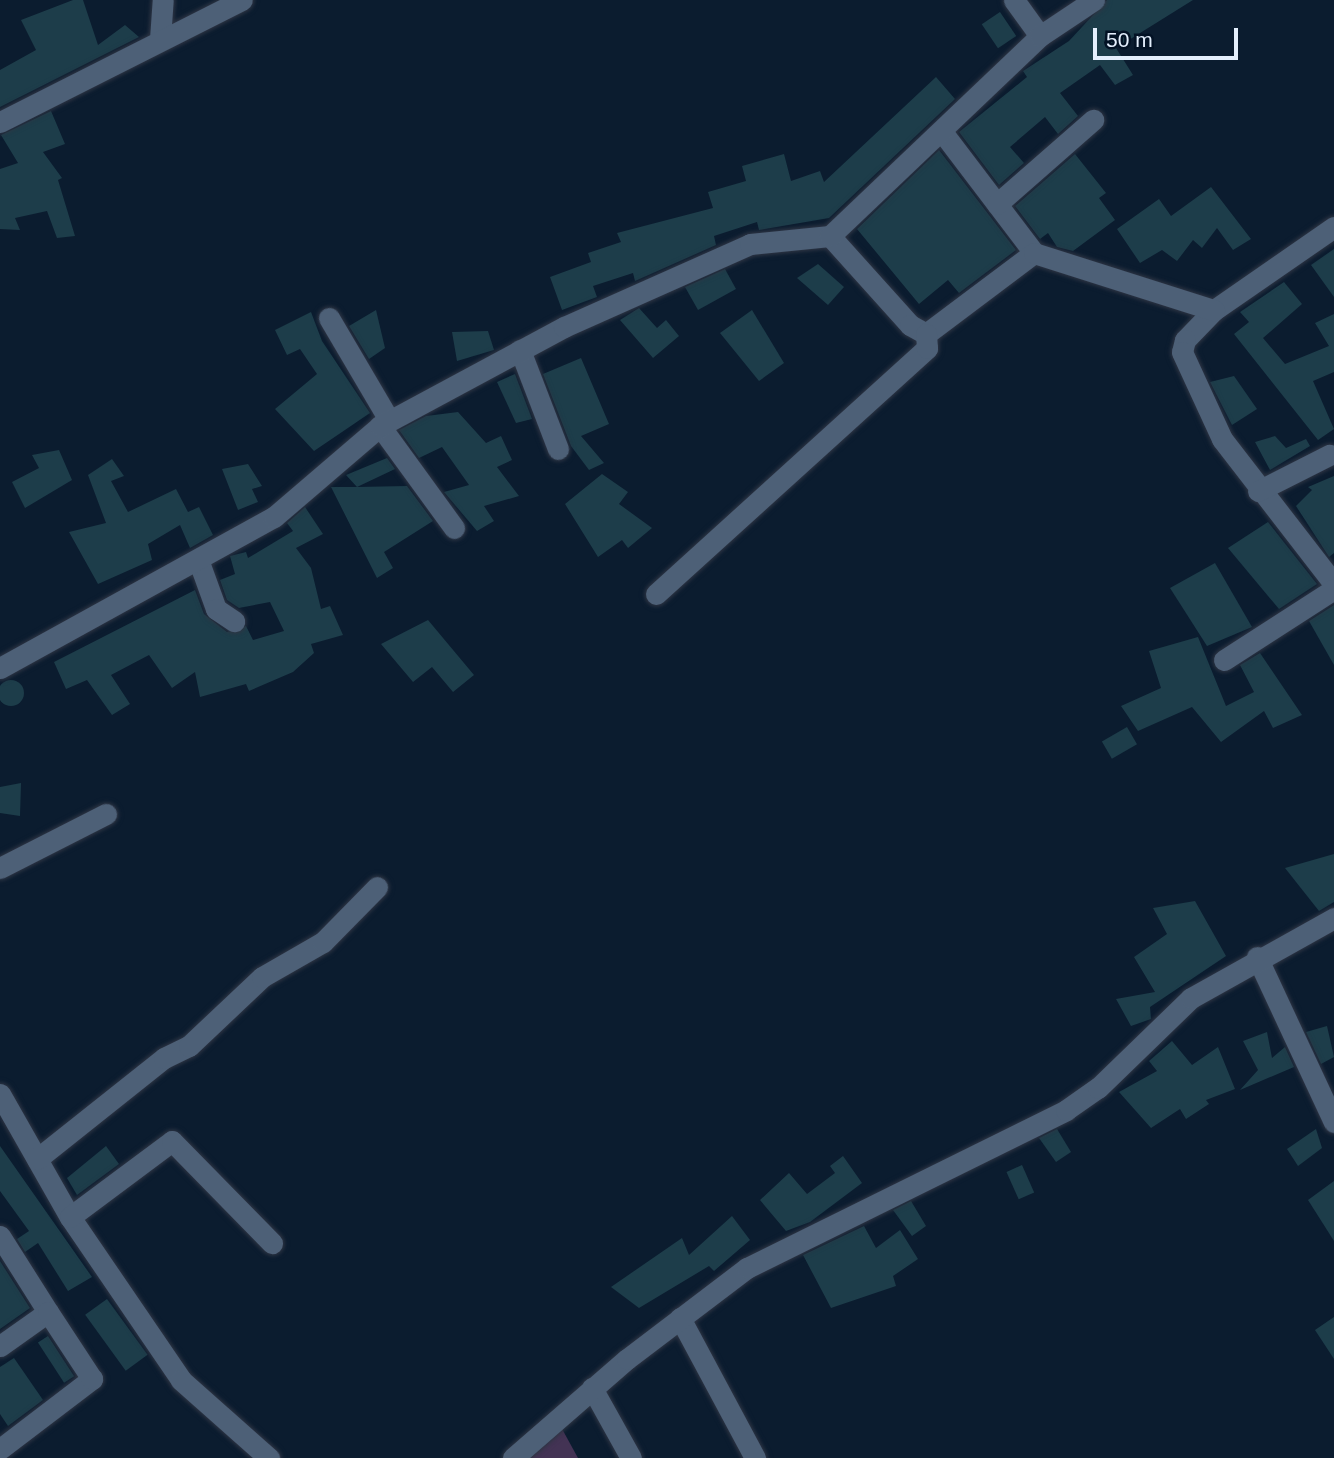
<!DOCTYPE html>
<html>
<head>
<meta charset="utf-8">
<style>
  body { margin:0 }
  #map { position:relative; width:1334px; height:1458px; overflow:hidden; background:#0b1c2f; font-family:Helvetica,sans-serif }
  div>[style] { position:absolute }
  .green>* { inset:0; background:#433354 }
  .building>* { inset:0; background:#1d3d4a; transform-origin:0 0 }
  .round { border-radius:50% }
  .roads { filter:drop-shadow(0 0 2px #2e3544) drop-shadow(0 0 2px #2e3544) }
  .minor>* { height:21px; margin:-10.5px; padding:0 10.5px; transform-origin:10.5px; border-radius:10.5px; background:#4d6077 }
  span { translate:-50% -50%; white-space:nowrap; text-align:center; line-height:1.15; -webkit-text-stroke:6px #031225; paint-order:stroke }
  .scale { position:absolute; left:1093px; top:28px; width:145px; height:32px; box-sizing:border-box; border:4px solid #e4effd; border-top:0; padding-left:9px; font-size:21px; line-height:24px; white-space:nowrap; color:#e4effd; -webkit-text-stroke:5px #031225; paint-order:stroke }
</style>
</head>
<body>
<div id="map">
  <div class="green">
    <div style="clip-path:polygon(561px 1427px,578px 1458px,527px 1458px)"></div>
  </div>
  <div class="building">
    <div style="clip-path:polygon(73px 0,83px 0,98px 45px,125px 25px,139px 37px,0 107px,0 70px,36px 50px,21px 20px)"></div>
    <div style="clip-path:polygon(1107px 0,1193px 0,1116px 48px,1133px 75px,1115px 85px,1100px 65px,1060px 93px,1078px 116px,1058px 134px,1045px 117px,1010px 147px,1024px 163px,999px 185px,959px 132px,1027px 77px,1023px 71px,1069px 41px)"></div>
    <div style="left:1000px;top:12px;width:29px;height:22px;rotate:56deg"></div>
    <div style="clip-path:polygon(936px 77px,955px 99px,829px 218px,759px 230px,757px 222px,714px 236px,716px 245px,635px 281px,633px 273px,593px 286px,597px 297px,562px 310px,550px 277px,591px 262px,588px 253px,621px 242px,617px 233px,713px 208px,708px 192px,746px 181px,742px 166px,784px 154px,791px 181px,820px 171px,824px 182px)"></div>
    <div style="clip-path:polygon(51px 111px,65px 144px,43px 152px,62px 178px,58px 180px,75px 236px,57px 238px,47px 211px,15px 218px,20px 230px,0 229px,0 169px,18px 163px,1px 135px)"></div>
    <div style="clip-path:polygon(939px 150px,1016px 250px,959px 293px,948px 280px,919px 304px,857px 229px)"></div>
    <div style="clip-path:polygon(1075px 154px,1106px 193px,1099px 198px,1115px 220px,1073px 251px,1057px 247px,1048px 233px,1040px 239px,1015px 206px)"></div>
    <div style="clip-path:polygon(1211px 187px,1251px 239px,1233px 250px,1217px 228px,1202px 248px,1193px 240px,1177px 261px,1162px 250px,1140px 263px,1117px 229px,1159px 199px,1171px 216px)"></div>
    <div style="clip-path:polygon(1334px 249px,1334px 297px,1311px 265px)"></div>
    <div style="clip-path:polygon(818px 264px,844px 287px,828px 305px,797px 278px)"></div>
    <div style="clip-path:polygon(725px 269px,736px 289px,698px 310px,685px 287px)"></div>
    <div style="clip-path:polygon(1284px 282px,1302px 304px,1263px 338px,1285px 364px,1329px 346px,1315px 323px,1334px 314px,1334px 372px,1313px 381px,1334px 429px,1318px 440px,1234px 334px,1249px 322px,1240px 312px)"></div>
    <div style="clip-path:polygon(639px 308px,657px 328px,666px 320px,679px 336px,653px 358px,620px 320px)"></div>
    <div style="clip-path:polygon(376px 310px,385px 348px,369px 359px,349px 326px)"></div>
    <div style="clip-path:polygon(752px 310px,784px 363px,759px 381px,720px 333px)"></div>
    <div style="clip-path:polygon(311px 312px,322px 341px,370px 413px,314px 451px,275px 409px,317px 374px,300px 349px,287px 355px,275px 330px)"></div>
    <div style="clip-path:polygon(488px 331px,494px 350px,457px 361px,452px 332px)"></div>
    <div style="clip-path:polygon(581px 358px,609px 424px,581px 436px,604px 463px,589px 470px,571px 446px,543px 374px)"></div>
    <div style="clip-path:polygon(515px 374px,532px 419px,516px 423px,497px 382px)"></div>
    <div style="clip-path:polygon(1234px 376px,1257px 409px,1232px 425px,1210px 382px)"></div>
    <div style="clip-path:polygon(458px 412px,486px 443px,501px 436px,512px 460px,497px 467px,519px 496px,484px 506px,494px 521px,477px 531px,444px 492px,469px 485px,442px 447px,419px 458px,399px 430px,426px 416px)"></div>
    <div style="clip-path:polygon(1275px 436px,1286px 448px,1306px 439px,1310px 446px,1270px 470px,1255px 442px)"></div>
    <div style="clip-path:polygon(59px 450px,72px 480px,25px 508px,12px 482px,39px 468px,32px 455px)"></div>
    <div style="clip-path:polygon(387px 458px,395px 469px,357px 487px,407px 486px,433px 521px,384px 552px,393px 568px,377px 578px,331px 487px,357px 487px,346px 475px)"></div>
    <div style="clip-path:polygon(112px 459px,124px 476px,111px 481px,128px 512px,176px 489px,188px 512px,199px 507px,213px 535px,190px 548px,180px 525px,148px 544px,152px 560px,98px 584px,69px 532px,106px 523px,88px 475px)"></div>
    <div style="clip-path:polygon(248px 464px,262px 486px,252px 489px,258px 502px,238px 510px,222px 469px)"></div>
    <div style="clip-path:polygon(602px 474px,628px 492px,619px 504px,652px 528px,628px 548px,622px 540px,598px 557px,565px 504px)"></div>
    <div style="clip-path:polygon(1334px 476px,1334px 553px,1329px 557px,1296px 506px,1312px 490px,1308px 487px)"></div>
    <div style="clip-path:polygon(305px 507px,323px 534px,296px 548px,311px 568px,321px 609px,330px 606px,343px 635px,311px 644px,314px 653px,293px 672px,249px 691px,246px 684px,200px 697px,195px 672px,172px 688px,149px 655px,111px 675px,130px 704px,112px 715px,87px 680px,66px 689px,54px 662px,195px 590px,204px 614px,227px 632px,246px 626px,253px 640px,284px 631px,270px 602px,239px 608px,227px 600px,220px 580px,235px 574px,230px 556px,246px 552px,248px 558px,293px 531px,287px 523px)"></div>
    <div style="clip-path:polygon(1268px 522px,1317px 584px,1279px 609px,1228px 548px)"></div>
    <div style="clip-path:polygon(1215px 563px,1252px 627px,1207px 646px,1170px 588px)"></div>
    <div style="clip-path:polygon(1334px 605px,1334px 665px,1309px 621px)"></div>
    <div style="clip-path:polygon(428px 620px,474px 675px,453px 692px,432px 667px,413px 682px,381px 644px)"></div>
    <div style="clip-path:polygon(1198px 637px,1226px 706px,1254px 692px,1240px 665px,1260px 653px,1302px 715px,1273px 728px,1264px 711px,1221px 742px,1192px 707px,1138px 731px,1121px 706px,1161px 688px,1149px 651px)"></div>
    <div class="round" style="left:-2px;top:680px;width:26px;height:26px"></div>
    <div style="left:1127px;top:727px;width:20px;height:29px;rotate:60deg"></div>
    <div style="clip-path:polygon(21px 783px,20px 816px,0 813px,0 787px)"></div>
    <div style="clip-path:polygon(1334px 854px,1334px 902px,1319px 911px,1285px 868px)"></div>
    <div style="clip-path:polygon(1195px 901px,1226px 956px,1150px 1007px,1151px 1019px,1131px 1026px,1116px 999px,1155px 992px,1134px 957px,1167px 934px,1153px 908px)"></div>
    <div style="clip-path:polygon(1327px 1026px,1334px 1057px,1321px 1064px,1306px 1032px)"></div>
    <div style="clip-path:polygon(1267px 1032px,1272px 1058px,1285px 1047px,1294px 1067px,1240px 1090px,1258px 1070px,1243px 1041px)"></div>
    <div style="clip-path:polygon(1172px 1041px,1192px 1065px,1218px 1047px,1235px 1089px,1206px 1100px,1209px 1104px,1186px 1119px,1180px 1109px,1151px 1128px,1119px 1092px,1157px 1071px,1149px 1061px)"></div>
    <div style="clip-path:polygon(1057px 1129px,1071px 1152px,1056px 1162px,1039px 1138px)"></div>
    <div style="clip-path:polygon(1316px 1129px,1322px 1148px,1298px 1166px,1287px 1149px)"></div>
    <div style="clip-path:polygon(0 1146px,92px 1277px,68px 1291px,38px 1243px,25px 1252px,17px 1239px,29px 1231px,0 1191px)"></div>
    <div style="clip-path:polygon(106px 1146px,119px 1164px,77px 1195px,67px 1178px)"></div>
    <div style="clip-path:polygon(843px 1156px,862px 1183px,810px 1222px,786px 1231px,760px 1200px,789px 1173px,807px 1194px,835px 1173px,830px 1166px)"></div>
    <div style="left:1022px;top:1165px;width:30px;height:17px;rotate:66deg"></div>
    <div style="clip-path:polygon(1334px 1181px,1334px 1241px,1308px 1200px)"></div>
    <div style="clip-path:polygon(911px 1201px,926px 1226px,912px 1236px,893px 1210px)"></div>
    <div style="clip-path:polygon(732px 1216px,750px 1240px,714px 1271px,709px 1266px,639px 1308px,611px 1287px,682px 1238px,689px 1255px)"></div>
    <div style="clip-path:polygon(864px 1226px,876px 1248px,900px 1230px,918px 1259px,893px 1276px,896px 1286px,831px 1308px,803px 1255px)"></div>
    <div style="clip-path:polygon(0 1261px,30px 1308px,0 1329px)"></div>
    <div style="left:107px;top:1299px;width:69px;height:27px;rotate:54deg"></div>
    <div style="clip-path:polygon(1334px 1317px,1334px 1359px,1315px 1330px)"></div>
    <div style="left:48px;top:1336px;width:48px;height:12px;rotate:57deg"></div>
    <div style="clip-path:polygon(14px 1358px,43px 1400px,8px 1426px,0 1414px,0 1367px)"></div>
  </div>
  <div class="roads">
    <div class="minor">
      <div style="left:1014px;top:0;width:44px;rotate:54.2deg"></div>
      <div style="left:160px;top:39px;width:39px;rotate:-86deg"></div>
      <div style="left:0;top:122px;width:271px;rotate:-26.8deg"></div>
      <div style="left:943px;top:133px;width:151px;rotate:52.8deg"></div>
      <div style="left:997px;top:204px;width:128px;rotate:-41.2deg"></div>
      <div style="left:1334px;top:227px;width:146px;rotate:145.3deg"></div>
      <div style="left:1214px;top:310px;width:42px;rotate:134deg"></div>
      <div style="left:1185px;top:340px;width:12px;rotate:104deg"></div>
      <div style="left:1182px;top:352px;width:96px;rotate:65.3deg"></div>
      <div style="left:1222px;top:439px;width:183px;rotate:52.3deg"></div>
      <div style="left:830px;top:236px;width:120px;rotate:48deg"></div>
      <div style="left:910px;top:325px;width:18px;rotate:29deg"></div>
      <div style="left:926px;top:334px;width:135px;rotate:-36.9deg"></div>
      <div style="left:1034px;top:253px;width:189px;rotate:17.6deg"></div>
      <div style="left:329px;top:318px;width:118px;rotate:59.5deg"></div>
      <div style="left:520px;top:350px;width:106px;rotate:69deg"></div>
      <div style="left:380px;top:426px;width:126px;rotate:54deg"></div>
      <div style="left:1258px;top:491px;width:80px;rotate:-26.9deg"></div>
      <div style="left:199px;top:562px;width:50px;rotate:70.1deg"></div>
      <div style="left:216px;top:609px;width:22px;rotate:34deg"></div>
      <div style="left:656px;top:594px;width:366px;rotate:-42.2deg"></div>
      <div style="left:927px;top:348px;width:14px;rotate:-94deg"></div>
      <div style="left:1224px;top:660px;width:131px;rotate:-32.8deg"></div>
      <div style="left:0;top:668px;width:313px;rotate:-28.9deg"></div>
      <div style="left:274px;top:517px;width:140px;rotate:-40.6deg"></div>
      <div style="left:380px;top:426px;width:209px;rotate:-28.3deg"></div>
      <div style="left:564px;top:327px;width:204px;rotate:-24deg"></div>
      <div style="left:750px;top:244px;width:80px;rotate:-5.7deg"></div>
      <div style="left:830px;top:236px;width:290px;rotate:-43.6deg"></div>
      <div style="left:1040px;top:36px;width:65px;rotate:-33.7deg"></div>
      <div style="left:0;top:868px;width:119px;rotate:-27deg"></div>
      <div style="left:1257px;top:957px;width:182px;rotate:65deg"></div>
      <div style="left:0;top:1094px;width:142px;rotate:60.4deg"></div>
      <div style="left:70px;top:1217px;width:197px;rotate:55.7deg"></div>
      <div style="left:181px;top:1380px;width:118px;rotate:41.6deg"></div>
      <div style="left:37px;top:1159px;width:162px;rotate:-38.5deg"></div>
      <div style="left:164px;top:1058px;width:28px;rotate:-26deg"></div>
      <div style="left:189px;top:1046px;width:100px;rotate:-43.4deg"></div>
      <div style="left:262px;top:977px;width:70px;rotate:-29.8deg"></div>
      <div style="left:323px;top:942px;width:77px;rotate:-45.5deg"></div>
      <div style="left:70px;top:1217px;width:127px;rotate:-36.7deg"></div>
      <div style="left:172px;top:1141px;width:143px;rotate:45.6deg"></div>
      <div style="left:0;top:1236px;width:90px;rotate:57.7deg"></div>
      <div style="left:48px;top:1312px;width:59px;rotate:144.7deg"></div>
      <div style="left:680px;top:1318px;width:159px;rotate:61.8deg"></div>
      <div style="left:592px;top:1388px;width:80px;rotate:60.9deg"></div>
      <div style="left:0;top:1449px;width:116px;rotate:-37.3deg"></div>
      <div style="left:92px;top:1379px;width:80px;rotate:-123.3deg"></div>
      <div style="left:513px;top:1458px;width:151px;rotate:-41deg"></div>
      <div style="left:627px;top:1359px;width:151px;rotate:-37.2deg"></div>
      <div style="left:747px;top:1268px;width:356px;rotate:-26.3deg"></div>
      <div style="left:1066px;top:1110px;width:39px;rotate:-35deg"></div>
      <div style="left:1098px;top:1088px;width:129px;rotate:-44.1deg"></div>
      <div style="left:1191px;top:998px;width:164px;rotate:-29.2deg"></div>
    </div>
  </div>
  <div class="scale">50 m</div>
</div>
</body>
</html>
